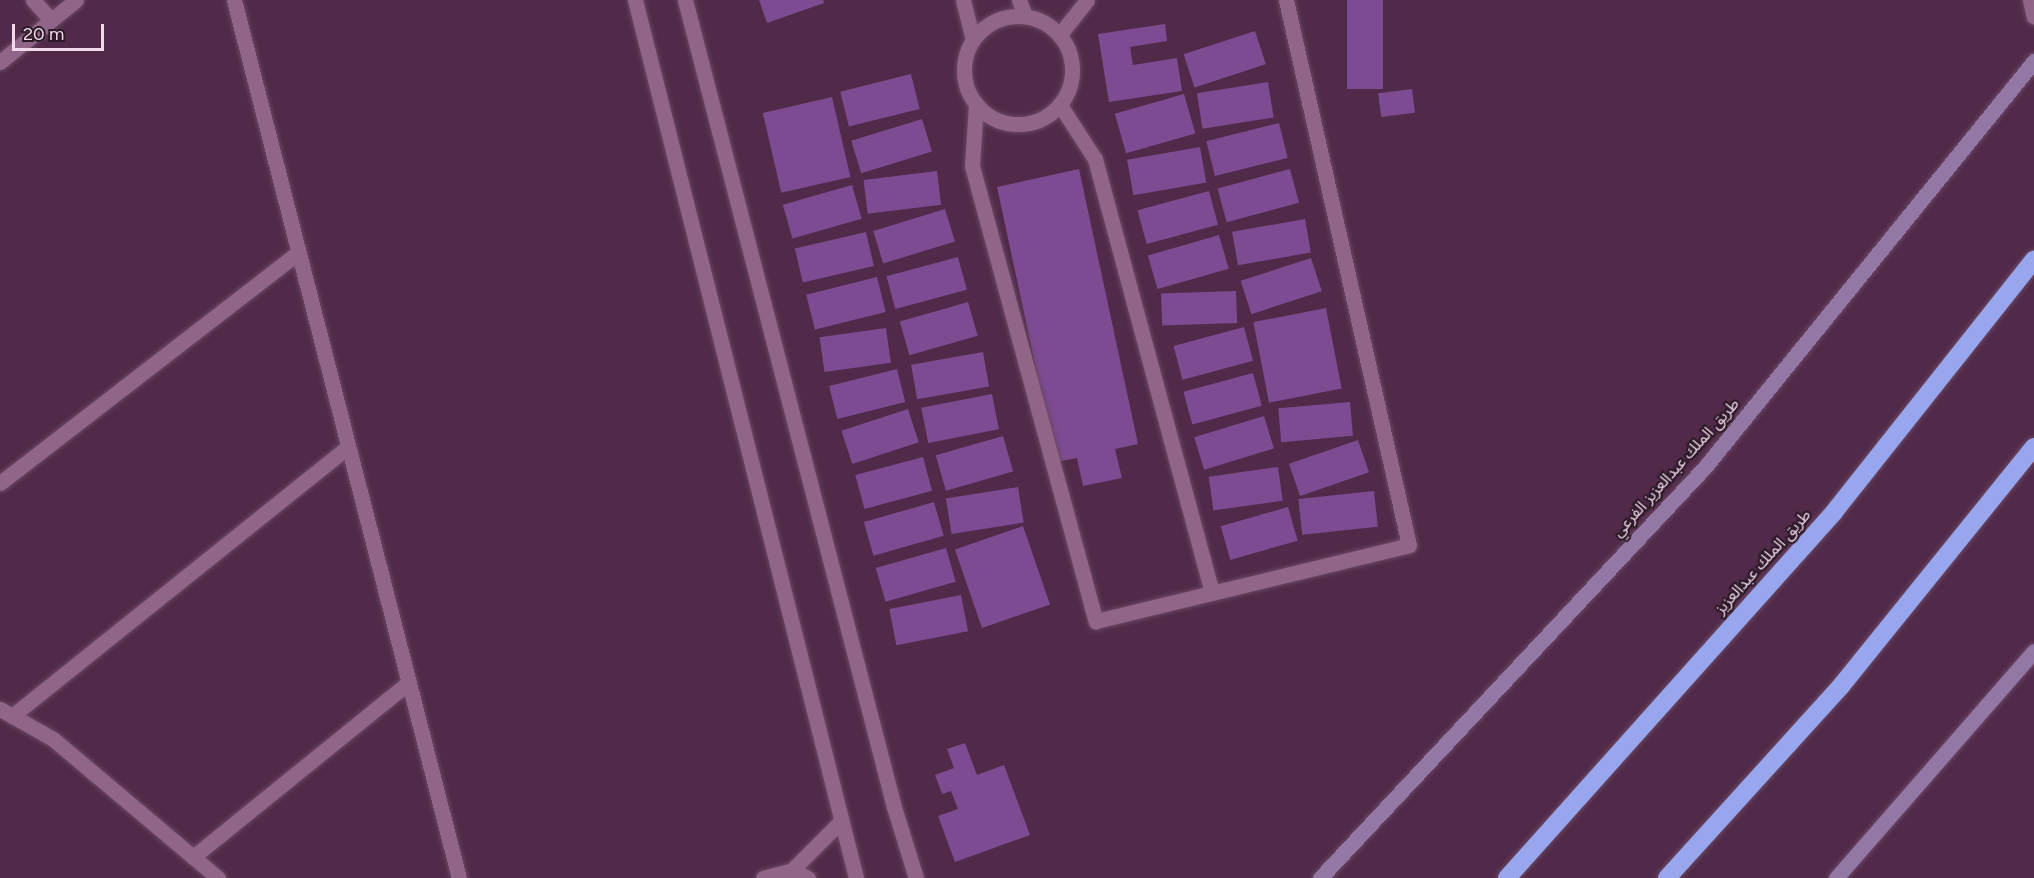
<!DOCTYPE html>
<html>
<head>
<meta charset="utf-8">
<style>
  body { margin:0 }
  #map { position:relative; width:2034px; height:878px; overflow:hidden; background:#512a49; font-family:Figtree,"Noto Sans Arabic",sans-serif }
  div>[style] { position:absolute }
  .building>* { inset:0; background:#7d4b92; transform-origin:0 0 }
  .roads { filter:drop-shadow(0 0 2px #6a4864) drop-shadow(0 0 2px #6a4864) }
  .minor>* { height:15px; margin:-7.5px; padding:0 7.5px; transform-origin:7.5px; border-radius:7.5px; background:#916587 }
  .minor>.ring { margin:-7.5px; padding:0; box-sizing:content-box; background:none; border:15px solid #916587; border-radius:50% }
  .secondary>* { height:15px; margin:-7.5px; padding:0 7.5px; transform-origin:7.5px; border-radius:7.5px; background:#9378a6 }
  .motorway>* { height:18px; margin:-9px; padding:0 9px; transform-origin:9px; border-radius:9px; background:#98a6ee }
  span { translate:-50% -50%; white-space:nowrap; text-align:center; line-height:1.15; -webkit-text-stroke:4.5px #2c1a28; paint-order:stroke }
  .street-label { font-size:16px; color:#f1d8eb }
  .scale { position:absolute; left:12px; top:24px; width:92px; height:27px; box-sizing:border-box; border:3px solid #f1d8eb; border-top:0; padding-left:8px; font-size:18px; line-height:21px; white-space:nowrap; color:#f1d8eb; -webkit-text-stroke:4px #2c1a28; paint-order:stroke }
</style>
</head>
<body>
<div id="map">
  <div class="building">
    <div style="clip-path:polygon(759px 0,823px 0,824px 3px,767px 23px)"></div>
    <div style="left:1347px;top:0;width:36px;height:89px"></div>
    <div style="clip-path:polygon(1165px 24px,1167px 41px,1130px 47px,1133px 65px,1177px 58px,1182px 91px,1109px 102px,1098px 34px)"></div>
    <div style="left:1255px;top:31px;width:35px;height:75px;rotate:72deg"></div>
    <div style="left:911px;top:74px;width:36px;height:73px;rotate:76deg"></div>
    <div style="left:1268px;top:82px;width:36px;height:72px;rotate:81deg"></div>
    <div style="left:1412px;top:89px;width:24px;height:34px;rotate:83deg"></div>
    <div style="left:1184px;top:94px;width:41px;height:72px;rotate:74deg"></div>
    <div style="left:832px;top:97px;width:82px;height:71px;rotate:77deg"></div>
    <div style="left:922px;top:119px;width:34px;height:74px;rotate:73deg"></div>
    <div style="left:1279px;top:123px;width:36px;height:75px;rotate:76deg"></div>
    <div style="left:1200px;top:147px;width:36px;height:74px;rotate:80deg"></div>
    <div style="clip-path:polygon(1079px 169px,1138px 444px,1115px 449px,1122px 478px,1083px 486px,1077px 458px,1056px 462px,997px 187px)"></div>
    <div style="left:1290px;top:169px;width:35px;height:75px;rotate:75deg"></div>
    <div style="left:937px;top:171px;width:34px;height:74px;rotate:83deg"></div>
    <div style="left:852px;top:185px;width:35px;height:72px;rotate:74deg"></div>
    <div style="left:1209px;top:191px;width:35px;height:74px;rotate:75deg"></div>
    <div style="left:945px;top:209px;width:34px;height:75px;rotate:73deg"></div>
    <div style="left:1305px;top:219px;width:34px;height:74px;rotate:80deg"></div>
    <div style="left:866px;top:232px;width:35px;height:73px;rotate:77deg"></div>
    <div style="left:1219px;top:235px;width:35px;height:74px;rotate:74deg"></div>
    <div style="left:958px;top:257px;width:34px;height:74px;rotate:75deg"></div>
    <div style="left:1311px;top:258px;width:35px;height:74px;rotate:72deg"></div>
    <div style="left:877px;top:277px;width:36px;height:73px;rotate:76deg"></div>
    <div style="left:1236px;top:291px;width:32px;height:75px;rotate:88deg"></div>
    <div style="left:968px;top:302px;width:35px;height:71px;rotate:74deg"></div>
    <div style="left:1326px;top:308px;width:82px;height:74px;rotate:79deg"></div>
    <div style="left:1244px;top:327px;width:35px;height:73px;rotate:75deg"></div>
    <div style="left:886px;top:328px;width:35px;height:67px;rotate:82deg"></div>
    <div style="left:983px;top:352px;width:35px;height:73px;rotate:80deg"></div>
    <div style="left:897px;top:369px;width:34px;height:70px;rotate:76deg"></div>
    <div style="left:1253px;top:373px;width:34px;height:72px;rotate:75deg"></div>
    <div style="left:992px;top:394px;width:36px;height:72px;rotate:79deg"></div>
    <div style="left:1350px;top:402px;width:34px;height:72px;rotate:85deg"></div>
    <div style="left:908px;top:409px;width:35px;height:70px;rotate:72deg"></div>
    <div style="left:1264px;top:416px;width:34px;height:73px;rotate:73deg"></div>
    <div style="left:1003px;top:436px;width:37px;height:70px;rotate:74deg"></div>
    <div style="left:1358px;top:440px;width:34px;height:73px;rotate:71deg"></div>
    <div style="left:923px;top:457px;width:35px;height:70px;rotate:75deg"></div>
    <div style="left:1278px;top:467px;width:34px;height:70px;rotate:82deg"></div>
    <div style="left:1018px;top:487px;width:36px;height:73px;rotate:81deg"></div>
    <div style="left:1374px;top:491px;width:36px;height:76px;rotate:84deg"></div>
    <div style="left:934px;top:502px;width:35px;height:73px;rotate:74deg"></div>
    <div style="left:1288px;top:507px;width:35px;height:70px;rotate:74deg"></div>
    <div style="left:1023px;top:526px;width:83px;height:72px;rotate:71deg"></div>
    <div style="left:946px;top:548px;width:35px;height:73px;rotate:74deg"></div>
    <div style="left:961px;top:595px;width:37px;height:73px;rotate:79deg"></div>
    <div style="clip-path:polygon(965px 743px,977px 775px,1004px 765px,1030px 835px,955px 862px,938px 816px,958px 809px,951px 791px,942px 794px,935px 775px,954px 768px,947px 749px)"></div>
  </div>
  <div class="roads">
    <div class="minor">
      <div style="left:33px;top:0;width:27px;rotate:48deg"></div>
      <div style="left:234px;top:0;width:906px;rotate:75.63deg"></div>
      <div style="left:635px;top:0;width:905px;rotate:75.87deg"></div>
      <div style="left:685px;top:0;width:834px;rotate:75.48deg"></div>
      <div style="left:894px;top:807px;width:74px;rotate:72.8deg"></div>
      <div style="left:963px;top:0;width:41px;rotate:76deg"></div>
      <div style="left:1019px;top:0;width:17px;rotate:69deg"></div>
      <div style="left:2030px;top:0;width:17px;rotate:77deg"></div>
      <div class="ring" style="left:964px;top:16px;width:93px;height:93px"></div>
      <div style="left:1060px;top:34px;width:43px;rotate:-51.5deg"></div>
      <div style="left:0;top:62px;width:98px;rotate:-39.2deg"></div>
      <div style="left:976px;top:104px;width:62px;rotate:93.7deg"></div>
      <div style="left:972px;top:166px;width:472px;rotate:74.8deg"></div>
      <div style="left:1096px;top:621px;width:322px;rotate:-13.6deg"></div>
      <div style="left:1409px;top:545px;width:559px;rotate:-102.72deg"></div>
      <div style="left:1060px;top:105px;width:64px;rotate:57.1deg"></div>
      <div style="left:1095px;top:159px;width:449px;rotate:74.9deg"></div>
      <div style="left:0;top:483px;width:376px;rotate:-37.7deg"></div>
      <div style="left:0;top:709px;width:61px;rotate:29.5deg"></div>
      <div style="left:53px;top:739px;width:216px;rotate:40.1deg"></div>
      <div style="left:12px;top:716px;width:430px;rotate:-38.7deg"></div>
      <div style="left:193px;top:857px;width:278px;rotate:-39deg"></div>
      <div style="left:792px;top:870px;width:18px;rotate:27deg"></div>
      <div style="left:763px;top:878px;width:30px;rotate:-15deg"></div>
      <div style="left:792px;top:870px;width:69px;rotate:-45deg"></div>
    </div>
    <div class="secondary">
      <div style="left:1320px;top:878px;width:563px;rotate:-46.87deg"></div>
      <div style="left:1705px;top:467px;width:523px;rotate:-50.98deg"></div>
      <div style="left:1836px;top:878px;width:301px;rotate:-48.9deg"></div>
    </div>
    <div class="motorway">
      <div style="left:1507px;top:878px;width:491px;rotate:-48.2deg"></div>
      <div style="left:1834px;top:512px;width:322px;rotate:-51.6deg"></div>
      <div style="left:1667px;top:878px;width:259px;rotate:-47.8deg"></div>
      <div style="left:1841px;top:686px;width:307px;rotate:-51.1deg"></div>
    </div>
  </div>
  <div class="street-label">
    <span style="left:1676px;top:468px;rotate:-48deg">طريق الملك عبدالعزيز الفرعي</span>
    <span style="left:1763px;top:562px;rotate:-48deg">طريق الملك عبدالعزيز</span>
  </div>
  <div class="scale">20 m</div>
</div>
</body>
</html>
